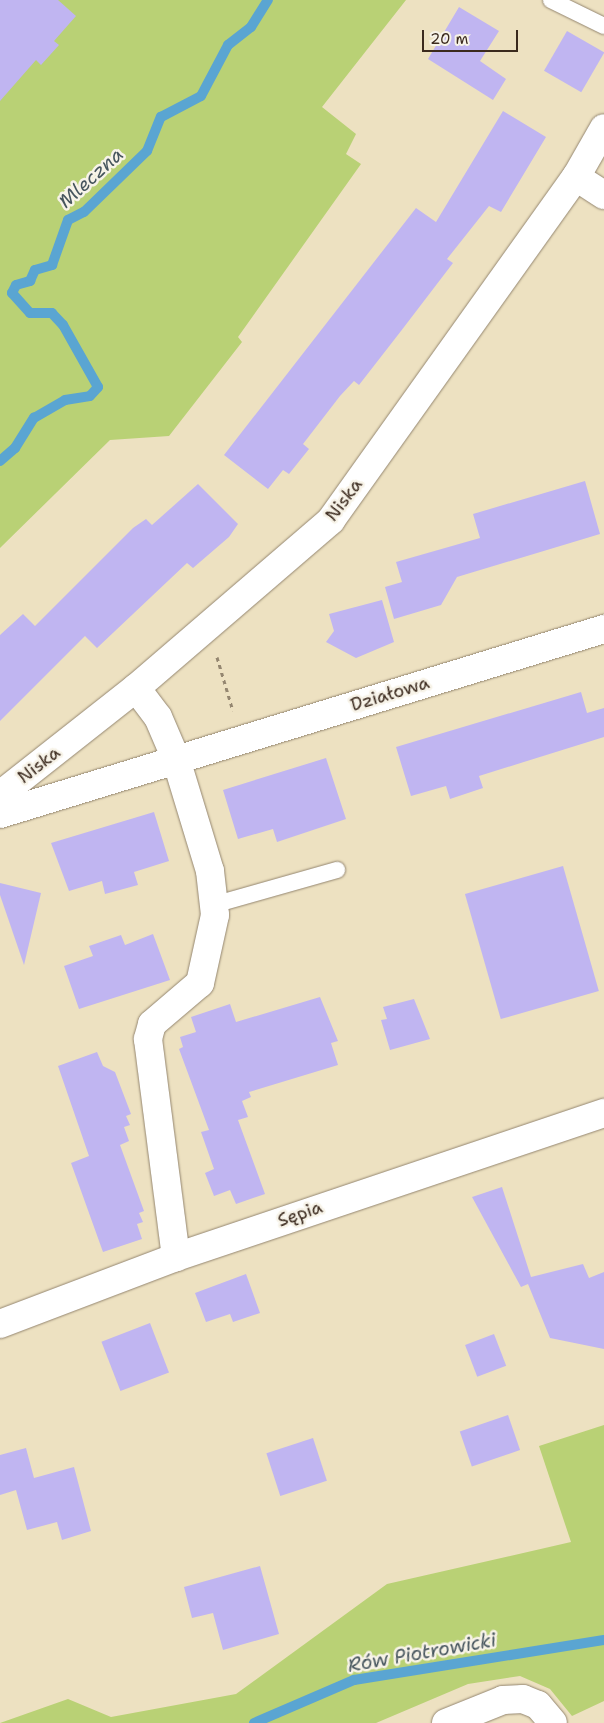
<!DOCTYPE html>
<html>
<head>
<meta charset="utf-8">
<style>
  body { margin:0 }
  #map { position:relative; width:604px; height:1723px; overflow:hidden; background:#ede1c1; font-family:"Shantell Sans",sans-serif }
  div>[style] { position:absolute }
  .green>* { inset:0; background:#b9d175 }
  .stream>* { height:10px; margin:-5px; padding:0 5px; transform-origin:5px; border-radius:5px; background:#5aa5d2 }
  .building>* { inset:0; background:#c0b5f1; transform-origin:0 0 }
  .path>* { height:3px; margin-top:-1.5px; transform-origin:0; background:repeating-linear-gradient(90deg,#948670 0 4px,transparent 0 8px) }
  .roads { filter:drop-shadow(0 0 1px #948670) drop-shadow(0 0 1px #948670) }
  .service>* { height:16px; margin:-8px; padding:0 8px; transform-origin:8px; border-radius:8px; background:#fff }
  .minor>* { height:28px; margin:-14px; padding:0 14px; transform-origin:14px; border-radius:14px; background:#fff }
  span { translate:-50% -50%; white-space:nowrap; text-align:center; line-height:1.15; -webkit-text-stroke:5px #f7f3e8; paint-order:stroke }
  .street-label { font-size:18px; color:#3b2a1e }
  .water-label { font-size:19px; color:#46555d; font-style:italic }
  .scale { position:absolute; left:422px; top:30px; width:96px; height:22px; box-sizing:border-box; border:2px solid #3b2a1e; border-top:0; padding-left:6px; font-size:15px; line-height:18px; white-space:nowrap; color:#3b2a1e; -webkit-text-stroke:4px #f7f3e8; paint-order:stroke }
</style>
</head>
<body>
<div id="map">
  <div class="green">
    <div style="clip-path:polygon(0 0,406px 0,322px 107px,356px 134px,346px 154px,361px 164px,238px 337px,242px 342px,169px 436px,110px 440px,0 548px)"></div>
    <div style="clip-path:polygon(604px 1425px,604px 1701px,572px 1716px,550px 1689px,520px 1676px,468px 1684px,376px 1723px,0 1723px,68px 1699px,111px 1717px,236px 1694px,387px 1584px,571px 1542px,539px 1446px)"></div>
  </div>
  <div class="stream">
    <div style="left:0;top:461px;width:20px;rotate:-41deg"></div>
    <div style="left:15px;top:448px;width:36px;rotate:-58deg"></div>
    <div style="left:34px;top:418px;width:36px;rotate:-30deg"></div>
    <div style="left:65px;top:400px;width:25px;rotate:-9deg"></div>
    <div style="left:90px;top:396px;width:12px;rotate:-48deg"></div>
    <div style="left:98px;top:387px;width:71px;rotate:-119.4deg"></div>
    <div style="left:63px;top:325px;width:16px;rotate:-133deg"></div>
    <div style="left:52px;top:313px;width:22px;rotate:180deg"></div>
    <div style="left:30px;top:313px;width:27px;rotate:-132deg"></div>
    <div style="left:12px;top:293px;width:9px;rotate:-63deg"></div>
    <div style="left:16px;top:285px;width:15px;rotate:-16deg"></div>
    <div style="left:30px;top:281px;width:12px;rotate:-66deg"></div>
    <div style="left:35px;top:270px;width:18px;rotate:-16deg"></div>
    <div style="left:52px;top:265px;width:48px;rotate:-70.4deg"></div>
    <div style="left:68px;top:220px;width:18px;rotate:-27deg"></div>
    <div style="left:84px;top:212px;width:88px;rotate:-44.1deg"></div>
    <div style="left:147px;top:151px;width:37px;rotate:-68deg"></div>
    <div style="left:161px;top:117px;width:45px;rotate:-27.7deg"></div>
    <div style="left:201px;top:96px;width:58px;rotate:-62.1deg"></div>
    <div style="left:228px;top:45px;width:29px;rotate:-38deg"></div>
    <div style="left:251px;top:27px;width:32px;rotate:-58deg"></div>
    <div style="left:254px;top:1723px;width:109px;rotate:-23.3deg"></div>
    <div style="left:354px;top:1680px;width:253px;rotate:-9.1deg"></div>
  </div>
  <div class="building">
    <div style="clip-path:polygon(0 0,58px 0,76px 16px,54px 41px,59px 45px,41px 65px,36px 60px,0 101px)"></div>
    <div style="clip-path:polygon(459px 7px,499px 31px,480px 61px,506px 79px,493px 100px,428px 59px)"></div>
    <div style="left:567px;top:31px;width:43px;height:46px;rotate:30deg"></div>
    <div style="clip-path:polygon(503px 111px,546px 137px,501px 212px,489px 206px,447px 259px,453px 263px,401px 331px,359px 385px,354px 381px,340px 396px,303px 444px,309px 449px,289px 474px,283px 470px,268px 489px,224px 455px,416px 208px,436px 222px)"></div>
    <div style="clip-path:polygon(585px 481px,600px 534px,457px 577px,441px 605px,394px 619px,385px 587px,402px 582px,396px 562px,480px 538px,473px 514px)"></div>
    <div style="clip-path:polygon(198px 484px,238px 524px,229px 537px,193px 568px,187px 563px,97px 648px,85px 636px,0 721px,0 635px,23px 614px,35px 626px,133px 528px,146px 519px,152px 525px)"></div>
    <div style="clip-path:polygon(382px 600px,394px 642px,356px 658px,326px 642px,334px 631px,329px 614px)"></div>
    <div style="clip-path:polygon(581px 692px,587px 713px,604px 708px,604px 737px,479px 776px,483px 788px,450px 799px,446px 786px,411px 796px,396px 747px)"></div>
    <div style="clip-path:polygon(326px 758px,346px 819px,277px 842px,273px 829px,238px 839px,223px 790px)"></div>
    <div style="clip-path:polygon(154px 812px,169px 861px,134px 872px,138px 885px,105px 894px,102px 881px,69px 891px,51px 843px)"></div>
    <div style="left:563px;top:866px;width:130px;height:102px;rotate:74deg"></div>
    <div style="clip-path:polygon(0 883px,41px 893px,24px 965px,0 895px)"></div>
    <div style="clip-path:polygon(153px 934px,170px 980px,79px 1009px,64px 966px,93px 956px,89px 946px,121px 935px,125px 945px)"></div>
    <div style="clip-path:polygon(320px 997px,338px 1041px,331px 1043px,338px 1065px,249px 1092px,251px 1097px,242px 1101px,248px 1117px,238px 1120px,265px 1194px,236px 1204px,230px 1190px,214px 1196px,205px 1173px,214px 1169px,201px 1132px,209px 1130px,179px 1049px,183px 1047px,180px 1037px,196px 1032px,191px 1017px,230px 1004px,236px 1022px)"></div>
    <div style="clip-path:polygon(414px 999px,430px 1039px,390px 1050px,381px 1020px,387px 1019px,383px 1007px)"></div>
    <div style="clip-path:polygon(97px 1052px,103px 1066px,115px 1072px,131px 1114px,126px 1116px,130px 1125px,124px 1127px,129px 1141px,120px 1145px,144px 1211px,139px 1213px,143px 1222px,137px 1224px,142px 1239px,103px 1252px,71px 1163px,89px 1156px,58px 1066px)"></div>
    <div style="clip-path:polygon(502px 1187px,531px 1277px,583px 1264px,589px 1278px,604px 1272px,604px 1349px,550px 1338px,528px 1284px,521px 1287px,472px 1197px)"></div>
    <div style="clip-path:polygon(246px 1274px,260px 1313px,233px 1322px,230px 1314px,206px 1322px,195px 1293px)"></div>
    <div style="left:150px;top:1323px;width:53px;height:52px;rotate:69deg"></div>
    <div style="left:494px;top:1334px;width:34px;height:31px;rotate:69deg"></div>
    <div style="left:508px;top:1415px;width:37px;height:51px;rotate:71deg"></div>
    <div style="left:313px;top:1438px;width:45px;height:49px;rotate:72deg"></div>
    <div style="clip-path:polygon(26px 1448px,34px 1478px,74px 1467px,91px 1531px,62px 1540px,57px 1522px,27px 1530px,16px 1490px,0 1495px,0 1455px)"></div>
    <div style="clip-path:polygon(260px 1566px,279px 1634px,223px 1650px,213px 1613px,192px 1618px,184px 1587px)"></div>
  </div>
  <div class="path">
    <div style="left:217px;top:657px;width:56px;rotate:73.5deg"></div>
  </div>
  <div class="roads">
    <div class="service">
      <div style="left:551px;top:0;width:59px;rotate:26.1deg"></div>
      <div style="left:213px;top:905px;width:129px;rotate:-15.8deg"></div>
    </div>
    <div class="minor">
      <div style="left:576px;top:177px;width:33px;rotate:33deg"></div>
      <div style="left:136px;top:688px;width:36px;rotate:53deg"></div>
      <div style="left:158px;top:717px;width:46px;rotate:66.8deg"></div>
      <div style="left:176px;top:759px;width:117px;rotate:73.1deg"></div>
      <div style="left:210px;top:871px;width:44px;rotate:83.5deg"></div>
      <div style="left:215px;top:915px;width:70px;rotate:102.4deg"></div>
      <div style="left:200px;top:983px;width:63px;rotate:139.5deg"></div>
      <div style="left:152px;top:1024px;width:16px;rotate:105deg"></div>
      <div style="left:148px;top:1039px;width:220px;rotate:82.7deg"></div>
      <div style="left:0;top:795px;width:173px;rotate:-38.2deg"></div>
      <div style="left:136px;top:688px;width:257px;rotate:-40.7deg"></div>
      <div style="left:331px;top:520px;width:422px;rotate:-54.5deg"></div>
      <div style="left:576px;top:177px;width:56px;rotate:-60.3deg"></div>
      <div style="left:0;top:814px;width:632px;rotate:-17.03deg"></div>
      <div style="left:0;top:1324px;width:188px;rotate:-20.8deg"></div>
      <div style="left:176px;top:1257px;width:452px;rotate:-18.6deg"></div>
      <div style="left:446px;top:1723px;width:61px;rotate:-22deg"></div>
      <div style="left:503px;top:1700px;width:20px;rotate:-3deg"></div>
      <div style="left:523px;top:1699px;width:16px;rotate:22deg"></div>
      <div style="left:538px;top:1705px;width:23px;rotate:50deg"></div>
    </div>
  </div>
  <div class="street-label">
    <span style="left:344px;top:500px;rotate:-53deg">Niska</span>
    <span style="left:390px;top:694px;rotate:-17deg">Działowa</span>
    <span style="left:39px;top:765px;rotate:-38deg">Niska</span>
    <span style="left:300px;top:1214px;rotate:-19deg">Sępia</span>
  </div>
  <div class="water-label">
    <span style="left:91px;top:178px;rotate:-42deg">Mleczna</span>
    <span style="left:422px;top:1653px;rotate:-10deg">Rów Piotrowicki</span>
  </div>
  <div class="scale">20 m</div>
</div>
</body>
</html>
